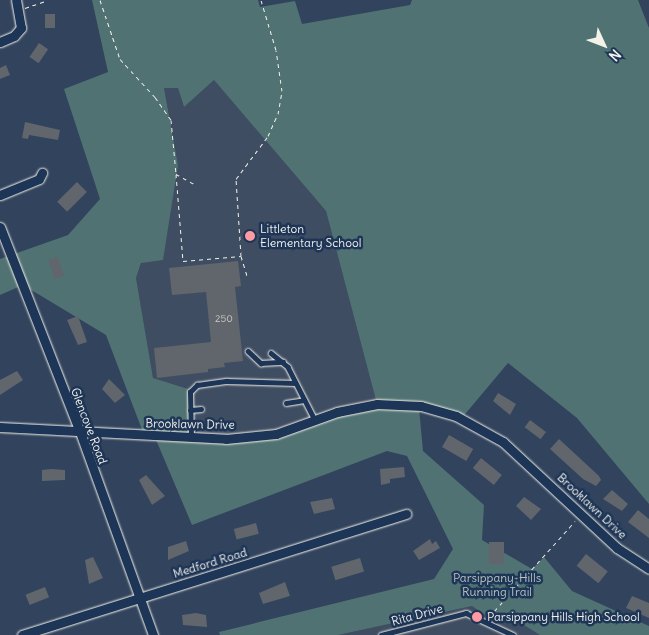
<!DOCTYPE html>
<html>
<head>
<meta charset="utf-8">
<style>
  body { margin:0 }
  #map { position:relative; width:649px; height:635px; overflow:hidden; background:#31435d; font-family:Delius,sans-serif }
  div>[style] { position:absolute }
  .built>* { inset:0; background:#3f4d62 }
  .green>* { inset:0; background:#507273 }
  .building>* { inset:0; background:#61656c; transform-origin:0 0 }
  .path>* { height:1px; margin-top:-0.5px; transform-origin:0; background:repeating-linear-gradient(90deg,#f4f1e8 0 4px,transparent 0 8px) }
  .roads { filter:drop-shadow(0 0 1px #f4f1e8) drop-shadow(0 0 1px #f4f1e8) }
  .lane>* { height:4.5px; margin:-2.25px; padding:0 2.25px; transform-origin:2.25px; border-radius:2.25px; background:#1d3557 }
  .street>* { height:9px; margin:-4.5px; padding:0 4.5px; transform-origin:4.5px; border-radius:4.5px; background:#1d3557 }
  .dots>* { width:14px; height:14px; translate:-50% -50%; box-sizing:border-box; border:2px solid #1d3557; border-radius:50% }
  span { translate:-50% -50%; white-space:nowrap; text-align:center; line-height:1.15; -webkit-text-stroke:5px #1d3557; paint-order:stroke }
  .number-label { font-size:10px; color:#cfcec9 }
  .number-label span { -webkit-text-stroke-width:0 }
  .poi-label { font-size:12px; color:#f4f1e8 }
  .left { translate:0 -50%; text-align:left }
  .street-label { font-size:12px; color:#f4f1e8 }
  .park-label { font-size:12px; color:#bbc5bf }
  .north { position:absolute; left:579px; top:20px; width:50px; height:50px; -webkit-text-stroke:4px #1d3557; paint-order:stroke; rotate:133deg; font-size:14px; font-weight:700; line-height:20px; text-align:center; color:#f4f1e8 }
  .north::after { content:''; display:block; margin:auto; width:18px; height:22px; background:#f4f1e8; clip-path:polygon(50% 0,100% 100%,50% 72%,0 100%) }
</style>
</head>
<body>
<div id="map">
  <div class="built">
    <div style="clip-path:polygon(214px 80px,326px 211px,377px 404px,259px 437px,192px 437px,153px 378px,136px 278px,178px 165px,164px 88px,178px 88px,184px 107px)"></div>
    <div style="clip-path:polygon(503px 599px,564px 635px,338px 635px)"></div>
  </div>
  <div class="green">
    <div style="clip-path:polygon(evenodd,92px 0,258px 0,260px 7px,295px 1px,302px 24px,410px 5px,412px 0,638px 0,649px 28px,649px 504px,577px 418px,508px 363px,461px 419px,419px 408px,423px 451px,484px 505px,482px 540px,532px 569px,544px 557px,572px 591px,649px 626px,649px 635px,540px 635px,516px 620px,487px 616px,472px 606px,338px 635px,220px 635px,219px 632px,434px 579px,453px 549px,407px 456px,387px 451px,192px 525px,154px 435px,144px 435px,106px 335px,23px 285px,0 295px,0 259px,68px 235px,100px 199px,64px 89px,108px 72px,92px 0,214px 80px,326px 211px,377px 404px,259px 437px,192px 437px,191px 390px,153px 378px,136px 278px,141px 263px,163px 260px,178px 165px,164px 88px,178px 88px,184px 107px,214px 80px)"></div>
  </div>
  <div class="building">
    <div style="left:45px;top:14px;width:10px;height:14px"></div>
    <div style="left:39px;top:43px;width:11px;height:17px;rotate:34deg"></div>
    <div style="clip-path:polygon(6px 65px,10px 75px,0 79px,0 68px)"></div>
    <div style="clip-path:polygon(25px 122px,60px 130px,58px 140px,29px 135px,28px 139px,22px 138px)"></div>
    <div style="left:77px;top:182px;width:14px;height:28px;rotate:45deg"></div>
    <div style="left:58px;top:257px;width:20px;height:10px;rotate:72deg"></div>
    <div style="clip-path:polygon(238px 261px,241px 286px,235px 287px,243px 361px,224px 363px,225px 367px,208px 369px,208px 372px,157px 378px,154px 348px,211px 342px,206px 292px,172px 295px,169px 268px)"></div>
    <div style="clip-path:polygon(78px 316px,87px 342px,78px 345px,67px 320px)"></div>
    <div style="clip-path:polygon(17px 371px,23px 380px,0 395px,0 380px)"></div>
    <div style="clip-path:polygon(109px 379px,125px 395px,115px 403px,102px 389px)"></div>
    <div style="clip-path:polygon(498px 393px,516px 404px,510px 415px,493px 401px)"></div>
    <div style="left:530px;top:420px;width:20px;height:9px;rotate:37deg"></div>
    <div style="left:449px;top:435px;width:28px;height:14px;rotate:30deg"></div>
    <div style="clip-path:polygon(559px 439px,599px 476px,601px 480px,596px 486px,583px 479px,550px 449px)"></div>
    <div style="left:481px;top:458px;width:27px;height:13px;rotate:39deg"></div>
    <div style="clip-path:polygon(404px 467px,405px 477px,390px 479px,390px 483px,381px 485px,380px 469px)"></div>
    <div style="clip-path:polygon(51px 469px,65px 470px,65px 480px,42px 481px,42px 470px)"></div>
    <div style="clip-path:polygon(146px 475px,165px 496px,152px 505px,139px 480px)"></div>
    <div style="clip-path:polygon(612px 490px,628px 504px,622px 511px,603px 499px)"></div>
    <div style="clip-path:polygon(524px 497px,541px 509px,531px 520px,516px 506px)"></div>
    <div style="clip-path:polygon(332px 498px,335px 509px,314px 514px,310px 502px)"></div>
    <div style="clip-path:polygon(638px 510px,649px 519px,649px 538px,628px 522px)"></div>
    <div style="left:256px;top:523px;width:11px;height:23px;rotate:75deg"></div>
    <div style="clip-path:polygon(430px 539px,432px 544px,436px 541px,440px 548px,419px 560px,413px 551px)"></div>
    <div style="clip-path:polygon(186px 541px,189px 551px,168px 560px,168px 547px)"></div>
    <div style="left:489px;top:542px;width:15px;height:22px"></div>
    <div style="left:586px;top:554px;width:28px;height:15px;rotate:39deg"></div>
    <div style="clip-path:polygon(93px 557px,103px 578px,89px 584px,85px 560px)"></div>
    <div style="left:360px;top:558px;width:14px;height:30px;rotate:73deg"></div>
    <div style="clip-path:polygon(285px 582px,290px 596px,263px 604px,259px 593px)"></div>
    <div style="left:45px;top:587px;width:11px;height:21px;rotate:68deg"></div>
    <div style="clip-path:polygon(632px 596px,649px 603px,649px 618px,626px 608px)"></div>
    <div style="clip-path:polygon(196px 613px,206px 615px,207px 627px,183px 625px,182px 615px)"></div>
  </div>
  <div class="path">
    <div style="left:100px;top:0;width:62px;rotate:71.3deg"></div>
    <div style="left:120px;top:59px;width:52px;rotate:47.4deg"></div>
    <div style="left:155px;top:97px;width:28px;rotate:55deg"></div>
    <div style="left:171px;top:120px;width:54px;rotate:84.7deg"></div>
    <div style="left:176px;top:174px;width:23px;rotate:29deg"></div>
    <div style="left:25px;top:8px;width:24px;rotate:-19deg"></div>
    <div style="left:176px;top:174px;width:87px;rotate:85.4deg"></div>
    <div style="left:183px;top:261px;width:58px;rotate:-4.9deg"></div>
    <div style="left:241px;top:256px;width:21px;rotate:73deg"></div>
    <div style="left:241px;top:256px;width:77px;rotate:-93.7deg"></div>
    <div style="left:236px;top:179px;width:54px;rotate:-53.3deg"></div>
    <div style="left:268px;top:136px;width:24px;rotate:-66deg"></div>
    <div style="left:278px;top:114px;width:23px;rotate:-80deg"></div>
    <div style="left:282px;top:91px;width:41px;rotate:-98.3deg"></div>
    <div style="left:276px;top:50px;width:52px;rotate:-106.7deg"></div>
    <div style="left:489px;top:617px;width:129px;rotate:-48.1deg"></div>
  </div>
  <div class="roads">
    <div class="lane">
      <div style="left:248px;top:351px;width:18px;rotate:43deg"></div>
      <div style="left:261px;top:363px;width:22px;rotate:-3deg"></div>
      <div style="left:271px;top:353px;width:22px;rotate:39deg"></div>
      <div style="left:288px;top:367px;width:59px;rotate:63deg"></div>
      <div style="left:286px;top:403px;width:18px;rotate:-9deg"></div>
      <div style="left:190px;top:410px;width:11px;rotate:-5deg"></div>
      <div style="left:191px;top:437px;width:45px;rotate:-91.3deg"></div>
      <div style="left:190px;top:392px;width:10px;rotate:-45deg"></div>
      <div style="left:197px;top:385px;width:30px;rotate:-8deg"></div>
      <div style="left:227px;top:381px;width:68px;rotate:1.7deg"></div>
      <div style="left:381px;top:635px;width:88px;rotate:-14.5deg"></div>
      <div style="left:466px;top:613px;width:52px;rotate:25.1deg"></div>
    </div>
    <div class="street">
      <div style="left:0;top:42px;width:15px;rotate:-23deg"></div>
      <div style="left:14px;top:36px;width:11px;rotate:-49deg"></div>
      <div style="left:21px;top:28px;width:28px;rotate:-100deg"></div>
      <div style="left:0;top:195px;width:42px;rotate:-22.3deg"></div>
      <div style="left:39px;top:179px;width:7px;rotate:-63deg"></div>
      <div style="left:0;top:227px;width:220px;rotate:68.7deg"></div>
      <div style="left:80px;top:432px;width:216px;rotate:70.2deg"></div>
      <div style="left:0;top:427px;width:226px;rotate:3deg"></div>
      <div style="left:226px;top:439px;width:50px;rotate:-5.7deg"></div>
      <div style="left:276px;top:434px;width:65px;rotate:-19.8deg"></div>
      <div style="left:337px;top:412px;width:41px;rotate:-11.3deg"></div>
      <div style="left:377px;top:404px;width:44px;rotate:2.6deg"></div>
      <div style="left:421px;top:406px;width:36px;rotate:16deg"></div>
      <div style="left:456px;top:416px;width:54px;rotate:29deg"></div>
      <div style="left:503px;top:442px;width:156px;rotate:42.9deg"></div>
      <div style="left:617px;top:548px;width:38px;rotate:33deg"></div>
      <div style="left:22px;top:635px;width:403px;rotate:-17.5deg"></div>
    </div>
  </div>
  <div class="dots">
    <div style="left:250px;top:236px;background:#ff9aa2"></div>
    <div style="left:477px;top:617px;background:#ff9aa2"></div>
  </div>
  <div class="number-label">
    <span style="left:224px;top:319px">250</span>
  </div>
  <div class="poi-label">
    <span class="left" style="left:260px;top:236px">Littleton<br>Elementary School</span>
    <span class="left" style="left:487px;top:617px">Parsippany Hills High School</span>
  </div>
  <div class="street-label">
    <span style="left:190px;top:424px;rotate:1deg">Brooklawn Drive</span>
    <span style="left:89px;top:426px;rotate:69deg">Glencove Road</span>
    <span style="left:592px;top:506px;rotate:43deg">Brooklawn Drive</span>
    <span style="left:210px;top:563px;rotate:-17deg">Medford Road</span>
    <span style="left:417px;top:615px;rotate:-15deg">Rita Drive</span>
  </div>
  <div class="park-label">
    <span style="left:497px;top:585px">Parsippany-Hills<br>Running Trail</span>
  </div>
  <div class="north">N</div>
</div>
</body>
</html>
